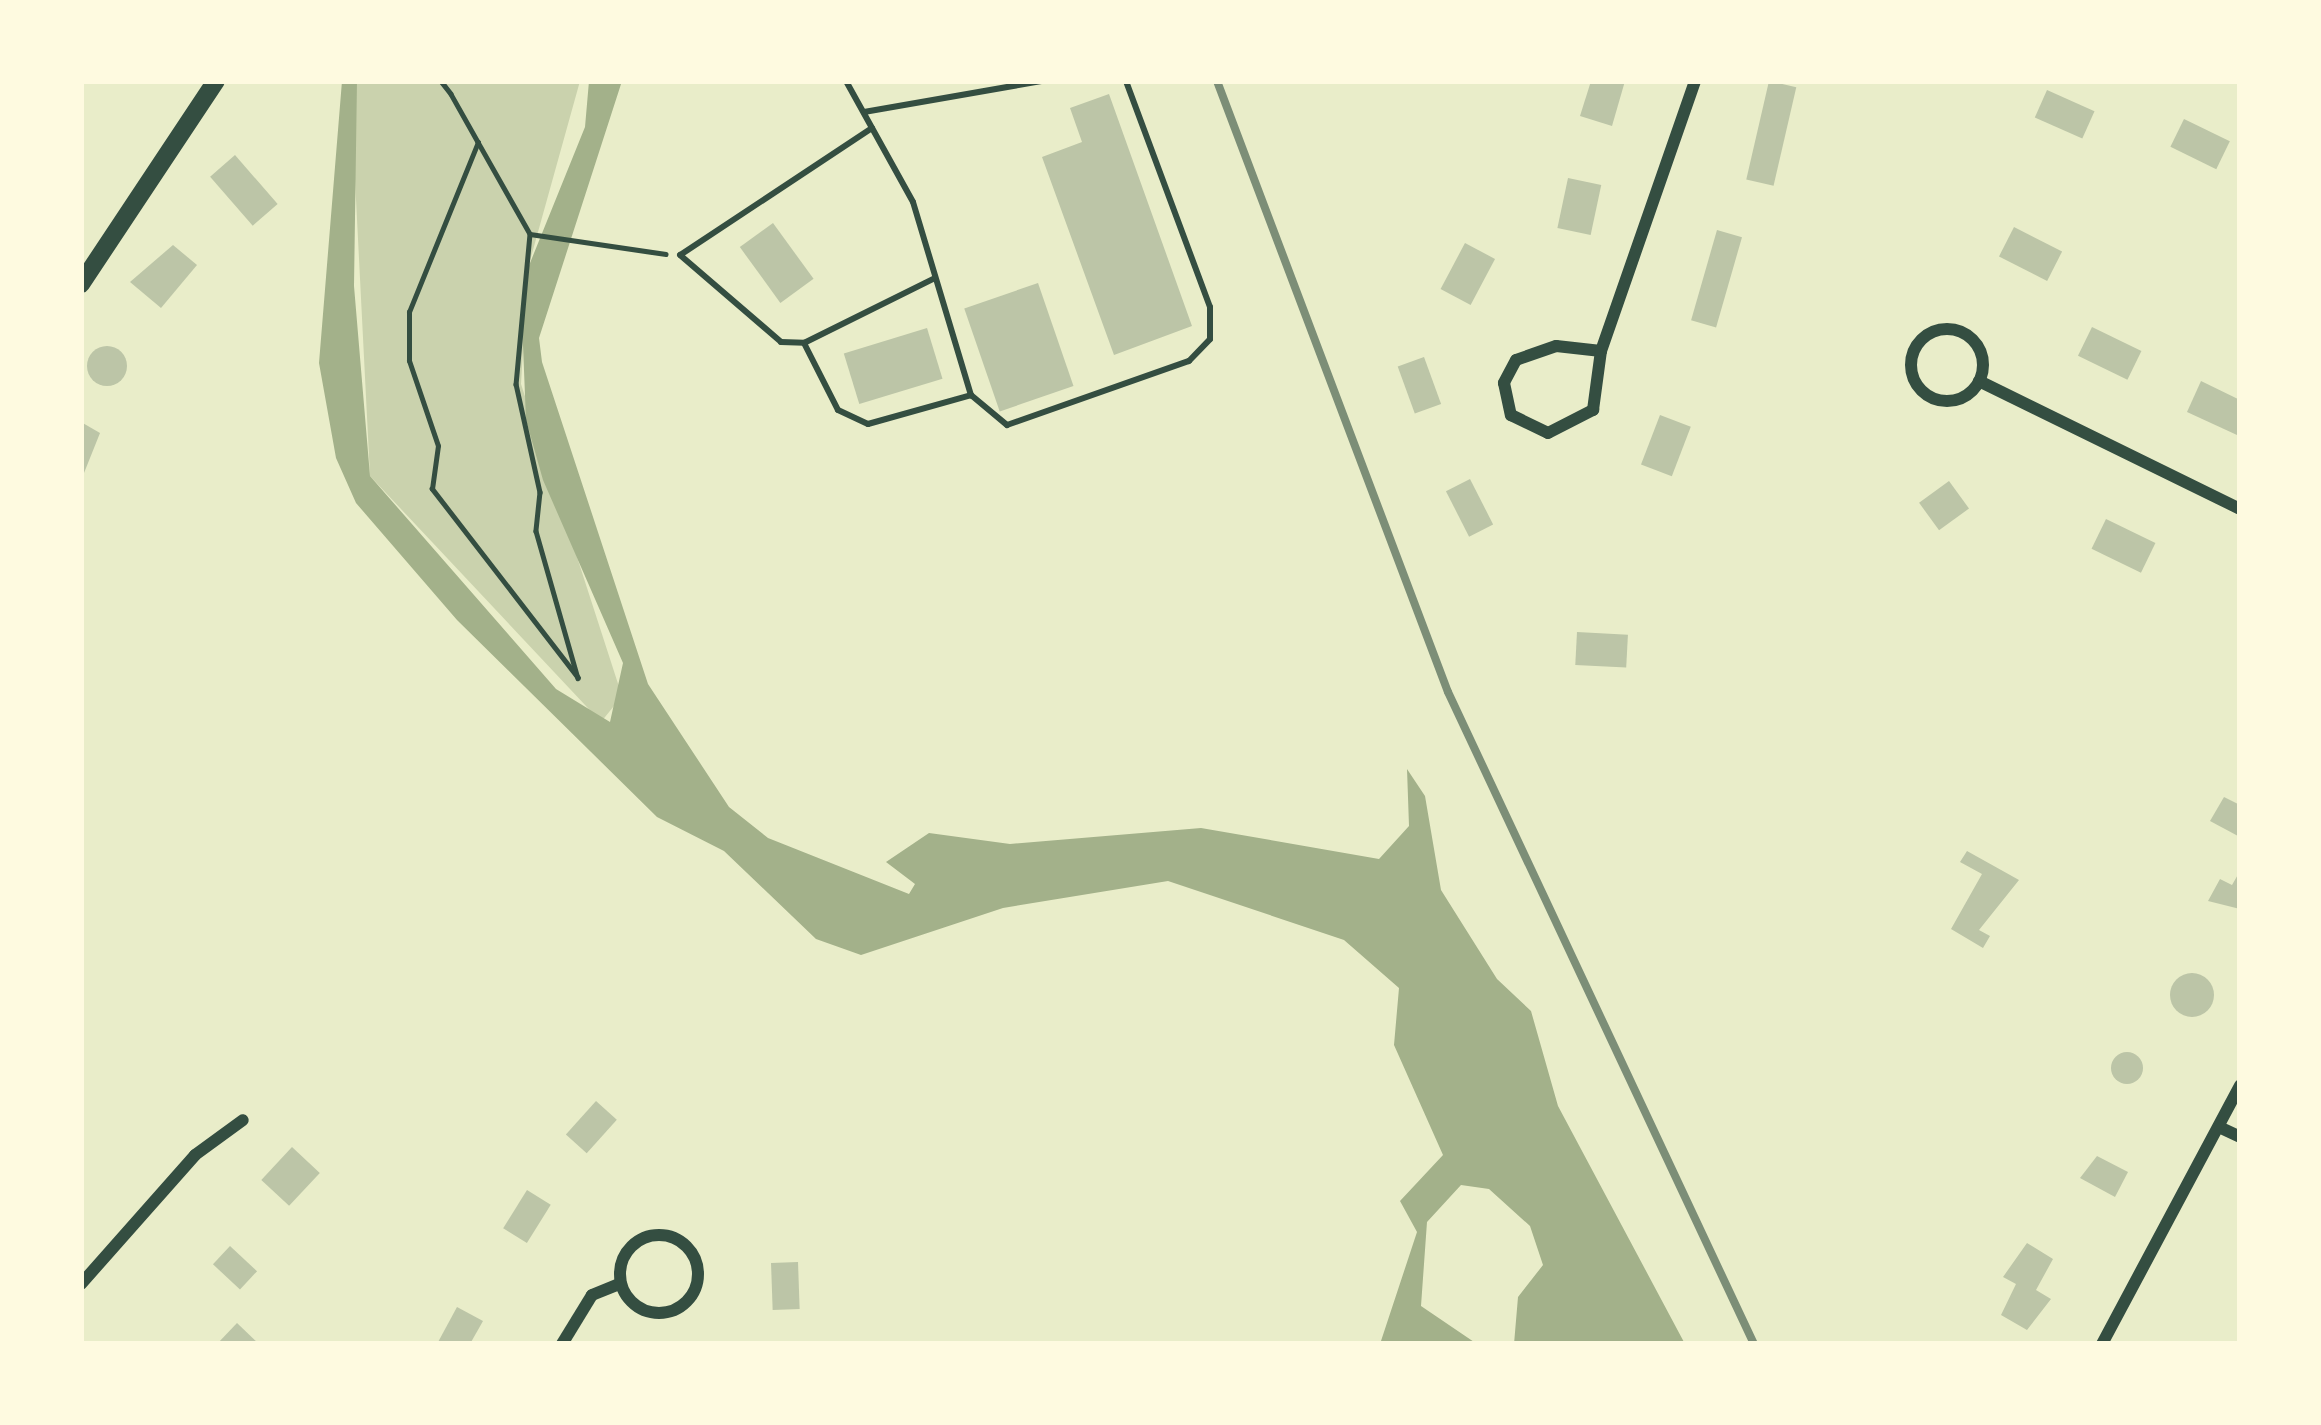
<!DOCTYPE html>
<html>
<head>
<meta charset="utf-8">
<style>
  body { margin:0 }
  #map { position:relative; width:2321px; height:1425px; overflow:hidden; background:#e9edc9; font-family:"Varela Round",sans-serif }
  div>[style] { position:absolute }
  .green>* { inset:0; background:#cad2ad }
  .water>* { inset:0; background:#a3b18a }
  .building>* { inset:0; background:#bcc5a7; transform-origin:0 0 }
  .round { border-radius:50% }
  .path>* { height:4.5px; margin:-2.25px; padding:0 2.25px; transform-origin:2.25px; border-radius:2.25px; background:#344e41 }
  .service>* { height:6px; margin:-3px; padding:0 3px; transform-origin:3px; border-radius:3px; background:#344e41 }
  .minor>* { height:12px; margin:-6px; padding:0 6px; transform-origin:6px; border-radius:6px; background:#344e41 }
  .minor>.ring { margin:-6px; padding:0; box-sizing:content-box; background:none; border:12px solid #344e41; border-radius:50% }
  .secondary>* { height:18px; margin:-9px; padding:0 9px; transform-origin:9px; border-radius:9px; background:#344e41 }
  .rail>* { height:8px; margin:-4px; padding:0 4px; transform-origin:4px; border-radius:4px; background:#7c8e77 }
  span { translate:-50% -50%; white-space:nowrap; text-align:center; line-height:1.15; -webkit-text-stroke:10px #fefae0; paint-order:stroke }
  .frame { position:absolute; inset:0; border:84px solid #fefae0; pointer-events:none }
</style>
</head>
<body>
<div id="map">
  <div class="green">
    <div style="clip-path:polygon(350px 81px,580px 81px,528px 268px,521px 384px,622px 696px,601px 722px,370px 476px)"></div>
  </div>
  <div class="water">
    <div style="clip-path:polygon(342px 81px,357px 81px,354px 286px,370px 476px,556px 689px,610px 722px,623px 663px,543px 480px,526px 420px,522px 321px,528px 268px,585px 127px,589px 81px,622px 81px,539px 338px,542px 362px,648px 684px,729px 807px,768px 838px,909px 894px,915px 884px,886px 862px,929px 833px,1010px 844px,1201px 828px,1379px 859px,1409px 826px,1407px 769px,1425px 796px,1441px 890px,1497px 979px,1531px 1011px,1558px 1106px,1685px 1344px,1514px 1344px,1518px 1297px,1543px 1265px,1530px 1226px,1489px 1189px,1461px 1185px,1427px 1222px,1421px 1306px,1477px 1344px,1380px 1344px,1417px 1232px,1400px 1201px,1443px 1155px,1394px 1045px,1399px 988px,1344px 940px,1168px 881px,1003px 908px,861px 955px,816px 939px,724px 851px,657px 817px,457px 620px,356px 503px,336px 458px,319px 363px)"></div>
  </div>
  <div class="building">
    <div style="clip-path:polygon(1591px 81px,1625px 81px,1612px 126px,1580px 116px)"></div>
    <div style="left:1769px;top:81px;width:28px;height:101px;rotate:13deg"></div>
    <div style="left:2047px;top:90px;width:52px;height:30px;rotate:24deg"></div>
    <div style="clip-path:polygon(1109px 94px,1192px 326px,1114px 355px,1042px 157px,1082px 142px,1070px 108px)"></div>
    <div style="left:2184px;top:119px;width:51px;height:31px;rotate:26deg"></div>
    <div style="left:235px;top:155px;width:65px;height:33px;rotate:49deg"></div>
    <div style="left:1568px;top:178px;width:34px;height:51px;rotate:12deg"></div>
    <div style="left:773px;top:223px;width:69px;height:41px;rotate:54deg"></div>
    <div style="left:2014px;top:227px;width:54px;height:33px;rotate:27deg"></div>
    <div style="left:1717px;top:230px;width:26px;height:94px;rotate:16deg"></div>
    <div style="left:1465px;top:243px;width:34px;height:52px;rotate:28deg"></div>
    <div style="clip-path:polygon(173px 245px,197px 265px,161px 308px,130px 282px)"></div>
    <div style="left:1038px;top:283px;width:109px;height:78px;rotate:71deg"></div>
    <div style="left:2092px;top:327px;width:55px;height:32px;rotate:26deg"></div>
    <div style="left:927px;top:328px;width:53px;height:87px;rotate:73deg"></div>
    <div class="round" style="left:87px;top:346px;width:40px;height:40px"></div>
    <div style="left:1424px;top:357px;width:50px;height:28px;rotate:70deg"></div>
    <div style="clip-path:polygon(2201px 381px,2240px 400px,2237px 435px,2187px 412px)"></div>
    <div style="left:1660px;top:415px;width:33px;height:53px;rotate:21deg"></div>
    <div style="clip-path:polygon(81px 422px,100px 433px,84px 473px,81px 471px)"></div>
    <div style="left:1470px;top:479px;width:51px;height:27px;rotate:63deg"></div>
    <div style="left:1949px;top:481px;width:34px;height:37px;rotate:54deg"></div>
    <div style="left:2106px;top:519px;width:55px;height:33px;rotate:26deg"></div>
    <div style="left:1577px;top:632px;width:51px;height:33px;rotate:3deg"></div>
    <div style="clip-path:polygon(2224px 797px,2240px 805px,2238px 836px,2210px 821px)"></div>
    <div style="clip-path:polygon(1967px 851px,2019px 880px,1979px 930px,1990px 936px,1983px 948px,1951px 929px,1982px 874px,1960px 862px)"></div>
    <div style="clip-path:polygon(2240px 871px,2240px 909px,2208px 901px,2220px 879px,2232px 885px)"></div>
    <div class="round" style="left:2170px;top:973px;width:44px;height:44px"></div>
    <div class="round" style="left:2111px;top:1052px;width:32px;height:32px"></div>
    <div style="left:596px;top:1101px;width:28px;height:45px;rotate:42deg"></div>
    <div style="left:292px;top:1147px;width:38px;height:45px;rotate:43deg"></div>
    <div style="clip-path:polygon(2097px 1156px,2128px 1172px,2115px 1197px,2080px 1178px)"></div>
    <div style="left:527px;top:1190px;width:28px;height:45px;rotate:32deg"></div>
    <div style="clip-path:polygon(2027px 1243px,2053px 1259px,2036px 1290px,2051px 1299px,2027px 1330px,2001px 1315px,2016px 1284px,2003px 1277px)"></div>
    <div style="left:230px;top:1246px;width:37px;height:25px;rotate:43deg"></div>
    <div style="left:798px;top:1262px;width:47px;height:27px;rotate:88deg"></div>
    <div style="clip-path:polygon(457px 1307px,483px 1321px,470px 1344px,437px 1344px)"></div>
    <div style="clip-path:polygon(237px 1323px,259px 1344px,217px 1344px)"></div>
  </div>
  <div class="path">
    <div style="left:441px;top:81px;width:16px;rotate:52deg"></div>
    <div style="left:451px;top:94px;width:55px;rotate:60.6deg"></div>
    <div style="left:478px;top:142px;width:106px;rotate:60.5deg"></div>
    <div style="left:530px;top:234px;width:151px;rotate:95.3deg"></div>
    <div style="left:516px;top:384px;width:111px;rotate:77.5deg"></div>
    <div style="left:540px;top:492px;width:39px;rotate:96deg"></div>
    <div style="left:536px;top:531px;width:153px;rotate:74.1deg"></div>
    <div style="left:578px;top:678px;width:239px;rotate:-127.7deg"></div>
    <div style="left:432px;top:489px;width:43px;rotate:-82.1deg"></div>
    <div style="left:438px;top:446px;width:90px;rotate:-108.8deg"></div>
    <div style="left:409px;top:361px;width:49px;rotate:-90deg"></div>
    <div style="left:409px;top:312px;width:183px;rotate:-67.9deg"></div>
    <div style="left:530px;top:234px;width:137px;rotate:8.4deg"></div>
  </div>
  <div class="service">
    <div style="left:846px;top:81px;width:138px;rotate:61deg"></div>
    <div style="left:913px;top:202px;width:202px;rotate:73.3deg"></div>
    <div style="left:971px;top:395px;width:47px;rotate:39.8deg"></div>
    <div style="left:1007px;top:425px;width:193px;rotate:-19.4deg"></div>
    <div style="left:1189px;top:361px;width:30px;rotate:-46deg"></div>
    <div style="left:1210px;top:339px;width:32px;rotate:-90deg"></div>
    <div style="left:1210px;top:307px;width:241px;rotate:-110.4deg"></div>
    <div style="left:864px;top:112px;width:180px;rotate:-9.9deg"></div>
    <div style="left:872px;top:128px;width:230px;rotate:146.5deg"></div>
    <div style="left:680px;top:255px;width:133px;rotate:40.7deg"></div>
    <div style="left:781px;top:342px;width:23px;rotate:2deg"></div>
    <div style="left:804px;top:343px;width:146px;rotate:-26.4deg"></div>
    <div style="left:804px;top:343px;width:75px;rotate:63.1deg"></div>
    <div style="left:838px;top:410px;width:33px;rotate:25deg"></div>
    <div style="left:868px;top:424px;width:107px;rotate:-15.7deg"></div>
  </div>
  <div class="minor">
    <div class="ring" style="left:1911px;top:329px;width:60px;height:60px"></div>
    <div style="left:1601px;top:351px;width:45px;rotate:-173.7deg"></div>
    <div style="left:1556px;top:346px;width:42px;rotate:160.7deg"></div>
    <div style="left:1516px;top:360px;width:26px;rotate:118deg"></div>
    <div style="left:1504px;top:383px;width:33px;rotate:78deg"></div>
    <div style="left:1511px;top:415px;width:41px;rotate:25.9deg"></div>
    <div style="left:1548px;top:433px;width:51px;rotate:-27.1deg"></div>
    <div style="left:1593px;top:410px;width:60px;rotate:-82.3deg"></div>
    <div style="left:1601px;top:351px;width:286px;rotate:-70.8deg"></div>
    <div style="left:1979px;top:381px;width:291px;rotate:26.1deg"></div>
    <div style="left:2219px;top:1127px;width:23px;rotate:25deg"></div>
    <div class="ring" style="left:620px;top:1235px;width:66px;height:66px"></div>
    <div style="left:81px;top:1284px;width:172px;rotate:-48.5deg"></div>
    <div style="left:195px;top:1155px;width:59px;rotate:-36.1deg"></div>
    <div style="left:562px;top:1344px;width:57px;rotate:-58.5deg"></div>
    <div style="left:592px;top:1295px;width:31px;rotate:-22deg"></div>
    <div style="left:2102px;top:1344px;width:293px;rotate:-61.9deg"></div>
  </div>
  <div class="secondary">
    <div style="left:81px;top:284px;width:244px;rotate:-56.4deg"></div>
  </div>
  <div class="rail">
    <div style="left:1217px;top:81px;width:653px;rotate:69.29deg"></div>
    <div style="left:1448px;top:692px;width:720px;rotate:64.86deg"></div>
  </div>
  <div class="frame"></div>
</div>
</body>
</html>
